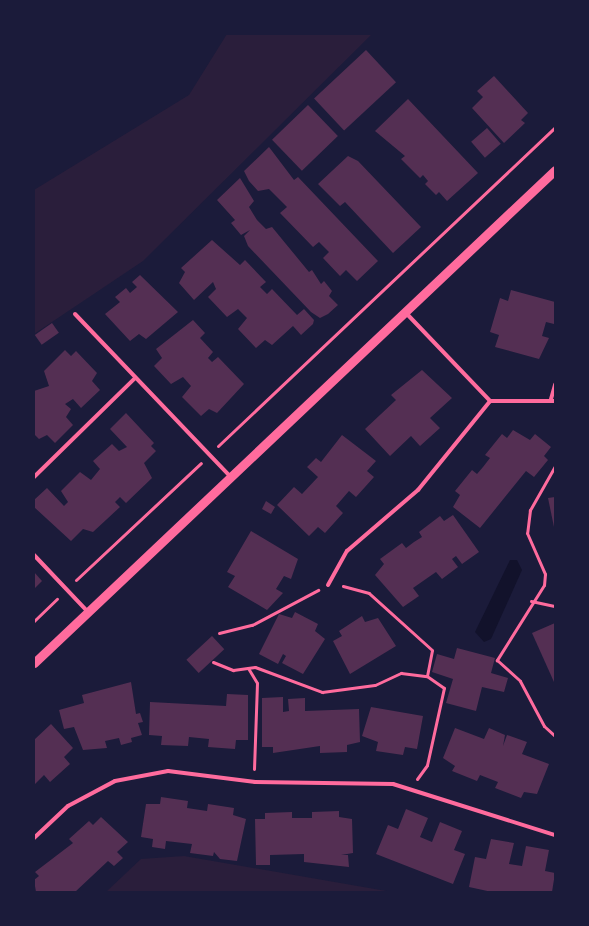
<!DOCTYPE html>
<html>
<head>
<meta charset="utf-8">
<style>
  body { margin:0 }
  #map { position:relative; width:589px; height:926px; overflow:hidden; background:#1b1b3a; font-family:Jost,sans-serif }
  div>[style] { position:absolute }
  .green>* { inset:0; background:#2a1e3b }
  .water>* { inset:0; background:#12122b }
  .building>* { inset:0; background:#542f53; transform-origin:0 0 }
  .path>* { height:3px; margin:-1.5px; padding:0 1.5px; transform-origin:1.5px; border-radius:1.5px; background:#ff6b9d }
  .service>* { height:4px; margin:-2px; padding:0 2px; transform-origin:2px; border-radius:2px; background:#ff6b9d }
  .tertiary>* { height:9px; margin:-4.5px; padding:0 4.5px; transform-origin:4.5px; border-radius:4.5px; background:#ff6b9d }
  span { translate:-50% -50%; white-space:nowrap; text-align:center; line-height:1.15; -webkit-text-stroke:5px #1b1b3a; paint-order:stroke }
  .frame { position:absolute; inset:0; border:35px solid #1b1b3a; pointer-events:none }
</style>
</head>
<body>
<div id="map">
  <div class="green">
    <div style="clip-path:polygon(227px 34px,372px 34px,143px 261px,34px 334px,34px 190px,189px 95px)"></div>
    <div style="clip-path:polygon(184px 856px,392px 892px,106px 892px,141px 859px)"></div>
  </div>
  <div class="water">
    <div style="clip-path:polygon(510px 560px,517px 560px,522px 570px,491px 639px,484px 642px,475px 632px)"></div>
  </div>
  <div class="building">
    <div style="left:366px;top:50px;width:44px;height:71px;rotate:47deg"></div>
    <div style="clip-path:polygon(494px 76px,528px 113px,521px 120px,525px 123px,504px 143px,472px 108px,483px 97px,477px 91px)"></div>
    <div style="clip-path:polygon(408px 99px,478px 173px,447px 201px,439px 192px,436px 195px,425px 184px,428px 181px,423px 175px,420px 178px,401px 159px,405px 156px,375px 131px)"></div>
    <div style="left:308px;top:105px;width:43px;height:50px;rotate:46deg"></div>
    <div style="left:487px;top:128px;width:21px;height:21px;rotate:49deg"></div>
    <div style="clip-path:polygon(269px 147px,294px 180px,298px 177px,378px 261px,357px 281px,346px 270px,340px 276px,323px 258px,329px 252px,319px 242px,313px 247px,280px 213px,287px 207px,269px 189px,258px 191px,249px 181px,244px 171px)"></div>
    <div style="clip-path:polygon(348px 156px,358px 161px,421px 227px,393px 253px,345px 202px,340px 206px,318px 184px)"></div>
    <div style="clip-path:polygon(240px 178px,254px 201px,249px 207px,257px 220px,266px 229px,272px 227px,309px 272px,312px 270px,321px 284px,324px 281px,332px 291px,329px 296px,338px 305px,328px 314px,320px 318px,311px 312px,248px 246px,244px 236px,250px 230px,241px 235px,231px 223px,235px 220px,217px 200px)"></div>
    <div style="clip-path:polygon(212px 240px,240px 265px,245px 260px,266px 282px,260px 287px,267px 294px,272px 289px,297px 315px,304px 309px,314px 320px,313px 324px,301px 335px,293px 326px,272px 345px,265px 340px,256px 348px,238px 329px,247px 318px,238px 309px,227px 317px,208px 297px,216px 289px,213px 282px,194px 300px,179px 283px,185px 272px,181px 268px)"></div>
    <div style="clip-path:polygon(140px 275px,178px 312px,146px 339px,139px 334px,130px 341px,105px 314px,120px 302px,115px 297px,126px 288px,130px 293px,137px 287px,132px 282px)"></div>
    <div style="clip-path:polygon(511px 290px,555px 302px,554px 324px,546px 322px,542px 336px,549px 338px,539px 359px,495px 347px,499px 335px,490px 332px,500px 298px,508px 301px)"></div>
    <div style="clip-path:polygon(193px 320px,205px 333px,200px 338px,213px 352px,208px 358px,212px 362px,218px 357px,244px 384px,217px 413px,209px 409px,201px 416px,182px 397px,191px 386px,183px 377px,171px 384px,154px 366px,162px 358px,156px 349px)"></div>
    <div style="left:52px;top:323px;width:12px;height:21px;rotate:55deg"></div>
    <div style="clip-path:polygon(65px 350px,71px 356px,76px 351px,97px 373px,92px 381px,100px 390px,81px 408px,73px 399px,65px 404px,71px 409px,66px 417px,73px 425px,55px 443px,47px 435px,39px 439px,34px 434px,34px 391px,49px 386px,44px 371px)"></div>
    <div style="clip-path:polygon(422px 370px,452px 398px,430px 418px,440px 428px,420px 446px,411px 436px,390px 456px,365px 429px,396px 400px,391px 395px)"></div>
    <div style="clip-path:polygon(126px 413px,154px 443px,151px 446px,156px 451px,144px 463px,152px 478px,126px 503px,120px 497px,115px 502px,120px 507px,93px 532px,83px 529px,71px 541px,34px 507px,34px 500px,47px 488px,64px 506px,68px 502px,61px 491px,80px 472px,91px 480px,100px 469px,93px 461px,112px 444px,119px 451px,127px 447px,110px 429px)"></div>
    <div style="clip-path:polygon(513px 430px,530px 440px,535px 434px,551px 447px,544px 456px,548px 460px,534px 477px,526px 471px,480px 528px,453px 507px,460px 495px,455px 491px,472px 470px,477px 474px,483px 467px,490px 458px,485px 455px,502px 434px,507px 438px)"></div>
    <div style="clip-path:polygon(342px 435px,376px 461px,367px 471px,374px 477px,356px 497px,349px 491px,336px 506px,343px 513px,325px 533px,318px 527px,309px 536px,277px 505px,294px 487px,302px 494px,318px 477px,307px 467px,316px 458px,321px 462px)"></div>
    <div style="clip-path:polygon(555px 497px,555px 527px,554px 527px,548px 498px)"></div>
    <div style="clip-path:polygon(266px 501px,275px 507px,271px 514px,262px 509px)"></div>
    <div style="clip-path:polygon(453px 515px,479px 552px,462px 564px,456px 556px,452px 559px,458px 567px,442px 579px,436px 572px,413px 588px,419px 596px,403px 607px,375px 575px,384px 564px,380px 559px,402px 543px,406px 548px,414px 542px,422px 537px,419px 532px,440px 516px,444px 521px)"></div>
    <div style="clip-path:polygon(251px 531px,298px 559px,291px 579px,284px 576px,276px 589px,283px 593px,267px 610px,228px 587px,235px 576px,227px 572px)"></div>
    <div style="clip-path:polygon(34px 572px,42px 581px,34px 589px)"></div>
    <div style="clip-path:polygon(295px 612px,318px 624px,315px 631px,325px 639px,303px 674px,282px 663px,286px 656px,283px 654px,278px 664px,259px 654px,279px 614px,292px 618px)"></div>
    <div style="clip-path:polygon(362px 616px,365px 622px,378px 618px,396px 646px,350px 674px,333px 641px,342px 636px,339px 631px)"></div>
    <div style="clip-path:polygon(555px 623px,555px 681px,554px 682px,532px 633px)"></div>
    <div style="left:212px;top:636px;width:18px;height:35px;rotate:47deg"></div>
    <div style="clip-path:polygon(457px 648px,495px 658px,491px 673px,508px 678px,504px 692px,482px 687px,476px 711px,446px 703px,453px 679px,432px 672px,437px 654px,454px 659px)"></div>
    <div style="clip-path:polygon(131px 682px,136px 714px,140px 713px,143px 722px,138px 723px,142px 735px,131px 738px,132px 742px,121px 745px,119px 738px,105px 741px,107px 748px,83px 750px,74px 727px,64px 729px,59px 710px,84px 703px,82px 695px)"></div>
    <div style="clip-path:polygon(227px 694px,248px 695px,248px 740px,236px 740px,235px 749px,208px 747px,209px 739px,189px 737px,188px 746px,161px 745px,162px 736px,149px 735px,150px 702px,226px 706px)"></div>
    <div style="clip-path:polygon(283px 697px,283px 712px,289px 711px,288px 699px,305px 698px,305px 711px,359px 709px,360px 742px,347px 745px,347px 752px,320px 753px,320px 746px,273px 753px,273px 747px,262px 747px,262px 698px)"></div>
    <div style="clip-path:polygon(371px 707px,423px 716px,417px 749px,405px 747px,403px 755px,376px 751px,378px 742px,362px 736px)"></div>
    <div style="clip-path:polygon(51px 724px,73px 748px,64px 757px,70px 764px,50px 782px,44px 775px,34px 785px,34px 740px)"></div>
    <div style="clip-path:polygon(455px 728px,484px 739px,489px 728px,505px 735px,503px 746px,507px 735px,527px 742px,522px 754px,549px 764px,537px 794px,524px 792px,521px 798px,495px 788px,498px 782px,480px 775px,477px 781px,452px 771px,455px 766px,443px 758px)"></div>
    <div style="clip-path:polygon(161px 797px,188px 801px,187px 808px,207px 811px,208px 804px,234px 808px,233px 815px,246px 819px,237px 861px,220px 859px,214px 852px,213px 856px,190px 853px,192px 844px,166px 841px,165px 849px,152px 847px,153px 839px,141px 837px,146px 804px,160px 804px)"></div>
    <div style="clip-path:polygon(406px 809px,428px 818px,420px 837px,432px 842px,440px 822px,462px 831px,454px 850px,465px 854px,453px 884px,376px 854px,388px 825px,398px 829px)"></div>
    <div style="clip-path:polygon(339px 811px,339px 817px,352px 819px,353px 853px,341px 855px,348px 855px,349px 867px,304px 862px,304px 854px,270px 855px,270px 865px,256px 865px,255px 819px,265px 819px,265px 813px,292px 812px,292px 818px,312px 818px,312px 812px)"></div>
    <div style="clip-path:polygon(101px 817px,128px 842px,117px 852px,123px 858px,114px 866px,108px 861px,75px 892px,36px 892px,34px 880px,39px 876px,35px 872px,73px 843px,69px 839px,89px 821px,93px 825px)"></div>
    <div style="clip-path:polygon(491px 839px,514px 843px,509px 864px,522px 866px,526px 846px,549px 850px,545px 871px,555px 873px,552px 892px,492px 892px,469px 887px,475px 857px,486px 859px)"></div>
  </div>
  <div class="path">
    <div style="left:218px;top:446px;width:464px;rotate:-43.4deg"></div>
    <div style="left:555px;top:466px;width:51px;rotate:119.6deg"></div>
    <div style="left:530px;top:510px;width:23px;rotate:97deg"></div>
    <div style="left:527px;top:533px;width:45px;rotate:66.3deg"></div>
    <div style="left:545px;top:574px;width:11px;rotate:95deg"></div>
    <div style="left:544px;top:585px;width:89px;rotate:122.1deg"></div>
    <div style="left:497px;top:660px;width:31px;rotate:42deg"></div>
    <div style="left:520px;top:681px;width:51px;rotate:61.9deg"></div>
    <div style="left:544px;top:726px;width:15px;rotate:42deg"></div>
    <div style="left:76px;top:580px;width:171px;rotate:-43.1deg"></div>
    <div style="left:531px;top:601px;width:25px;rotate:12deg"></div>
    <div style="left:34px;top:621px;width:32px;rotate:-44deg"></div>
    <div style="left:219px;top:633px;width:34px;rotate:-14deg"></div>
    <div style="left:252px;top:625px;width:75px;rotate:-27.9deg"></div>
    <div style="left:213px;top:662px;width:22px;rotate:22deg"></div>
    <div style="left:233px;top:670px;width:22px;rotate:-8deg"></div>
    <div style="left:255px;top:667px;width:72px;rotate:20.5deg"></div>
    <div style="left:322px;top:692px;width:53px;rotate:-7.5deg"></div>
    <div style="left:375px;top:685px;width:29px;rotate:-25deg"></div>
    <div style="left:401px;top:673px;width:26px;rotate:7deg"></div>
    <div style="left:427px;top:676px;width:26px;rotate:-79deg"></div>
    <div style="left:432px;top:650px;width:85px;rotate:-137.9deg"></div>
    <div style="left:369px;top:593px;width:27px;rotate:-165deg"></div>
    <div style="left:248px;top:668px;width:17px;rotate:59deg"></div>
    <div style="left:257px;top:683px;width:86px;rotate:92deg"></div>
    <div style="left:417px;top:779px;width:17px;rotate:-54deg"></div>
    <div style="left:427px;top:765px;width:79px;rotate:-77.6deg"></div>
    <div style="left:444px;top:688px;width:21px;rotate:-145deg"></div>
  </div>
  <div class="service">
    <div style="left:406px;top:313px;width:122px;rotate:46.3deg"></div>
    <div style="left:490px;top:401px;width:65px"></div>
    <div style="left:75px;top:314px;width:226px;rotate:46.3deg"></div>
    <div style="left:551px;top:399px;width:15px;rotate:-74deg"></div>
    <div style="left:34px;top:477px;width:141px;rotate:-44.4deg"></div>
    <div style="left:34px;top:555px;width:79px;rotate:46.5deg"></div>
    <div style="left:328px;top:585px;width:39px;rotate:-61deg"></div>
    <div style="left:347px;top:551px;width:94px;rotate:-40.7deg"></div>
    <div style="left:418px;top:490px;width:114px;rotate:-51deg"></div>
    <div style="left:34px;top:838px;width:47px;rotate:-43.3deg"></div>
    <div style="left:68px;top:806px;width:53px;rotate:-28deg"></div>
    <div style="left:115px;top:781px;width:54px;rotate:-10.7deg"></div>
    <div style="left:168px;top:771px;width:88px;rotate:7.2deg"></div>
    <div style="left:255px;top:782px;width:138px;rotate:0.8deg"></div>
    <div style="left:393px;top:784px;width:170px;rotate:17.5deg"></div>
  </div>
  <div class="tertiary">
    <div style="left:34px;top:663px;width:717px;rotate:-43.42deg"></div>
  </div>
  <div class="frame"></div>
</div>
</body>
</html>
